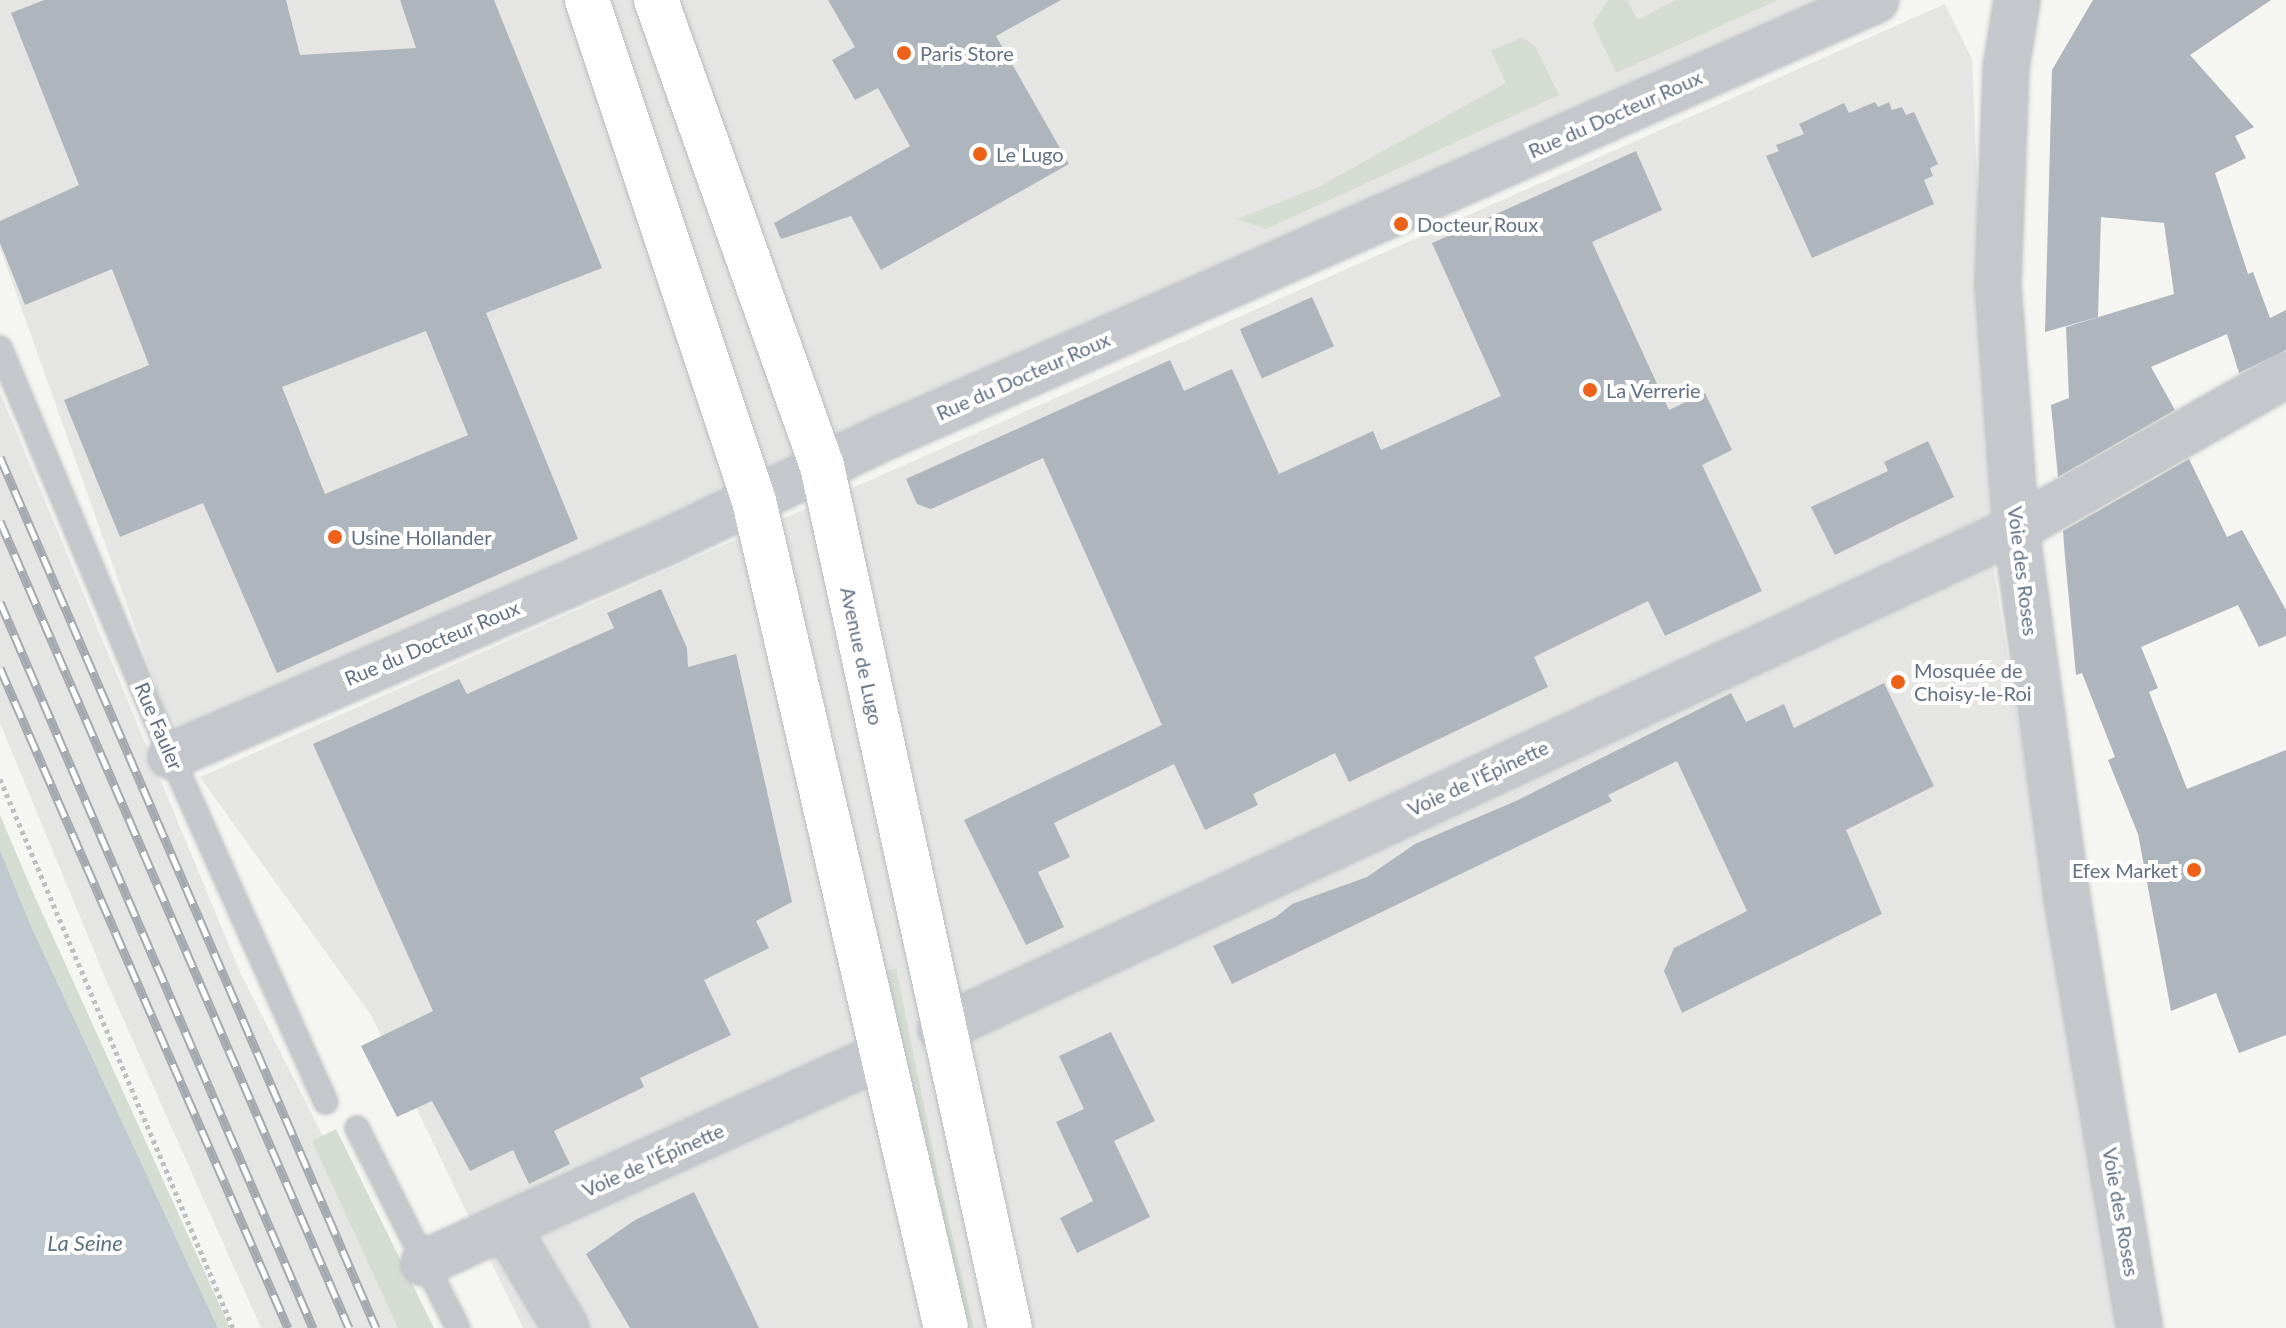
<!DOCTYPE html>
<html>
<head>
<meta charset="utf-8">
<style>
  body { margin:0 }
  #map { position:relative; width:2286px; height:1328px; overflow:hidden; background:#f5f5f1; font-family:Lato,sans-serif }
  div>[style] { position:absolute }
  .built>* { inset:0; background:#e5e6e4 }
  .green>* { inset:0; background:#d5ddd2 }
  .water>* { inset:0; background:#c0c9cf }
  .building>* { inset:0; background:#afb5bc; transform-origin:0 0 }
  .path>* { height:5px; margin-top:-2.5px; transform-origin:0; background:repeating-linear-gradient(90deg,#bebfc2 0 4px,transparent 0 8px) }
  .roads { filter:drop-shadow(0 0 2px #b9bcc1) drop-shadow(0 0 2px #b9bcc1) }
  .lane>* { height:22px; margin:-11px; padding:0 11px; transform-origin:11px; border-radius:11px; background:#c4c7cb }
  .street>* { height:44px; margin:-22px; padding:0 22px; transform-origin:22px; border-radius:22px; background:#c4c7cb }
  .secondary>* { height:44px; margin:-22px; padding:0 22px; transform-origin:22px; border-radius:22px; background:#fff }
  .rail>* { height:9px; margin-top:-4.5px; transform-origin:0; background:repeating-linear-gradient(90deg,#fff 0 18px,#a4a9b0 0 36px); box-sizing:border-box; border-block:2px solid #a4a9b0 }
  .dots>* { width:22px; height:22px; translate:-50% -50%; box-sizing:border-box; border:4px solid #fff; border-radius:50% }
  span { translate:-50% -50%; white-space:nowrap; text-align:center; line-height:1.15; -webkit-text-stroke:8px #fff; paint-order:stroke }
  .poi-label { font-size:20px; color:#627184 }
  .left { translate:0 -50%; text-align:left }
  .right { translate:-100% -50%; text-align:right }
  .street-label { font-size:20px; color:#627184 }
  .water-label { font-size:22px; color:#5e7381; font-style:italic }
</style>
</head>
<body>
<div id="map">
  <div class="built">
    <div style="clip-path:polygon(0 0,1823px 0,174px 737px,0 248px)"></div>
    <div style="clip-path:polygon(1945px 4px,1972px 59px,1994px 571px,2088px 1159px,2136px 1328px,523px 1328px,371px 1015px,200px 777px)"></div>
    <div style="clip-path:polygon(0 392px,240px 972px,420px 1328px,261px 1328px,109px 987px,0 723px)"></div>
  </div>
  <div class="green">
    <div style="clip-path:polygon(1608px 0,1627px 0,1638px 20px,1675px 0,1778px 0,1616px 73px,1593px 23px)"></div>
    <div style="clip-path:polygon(1522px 37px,1535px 46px,1559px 95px,1266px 229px,1237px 219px,1318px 187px,1506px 83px,1491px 51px)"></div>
    <div style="clip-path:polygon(0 815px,31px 888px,230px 1328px,218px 1328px,31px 926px,0 850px)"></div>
    <div style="clip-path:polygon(896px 968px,937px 1170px,974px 1328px,957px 1328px,877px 973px)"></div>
    <div style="clip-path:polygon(336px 1129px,434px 1328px,398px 1328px,312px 1141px)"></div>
  </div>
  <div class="water">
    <div style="clip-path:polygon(0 850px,31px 926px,218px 1328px,0 1328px)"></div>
  </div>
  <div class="building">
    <div style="clip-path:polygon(evenodd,44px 0,286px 0,300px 55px,416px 48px,400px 0,494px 0,602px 268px,486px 313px,578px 539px,277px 673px,203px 503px,120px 537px,64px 400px,149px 365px,112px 269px,25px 305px,0 243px,0 221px,79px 185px,11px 13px,44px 0,426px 331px,468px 435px,325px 494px,282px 387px,426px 331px)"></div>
    <div style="clip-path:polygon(828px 0,1061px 0,996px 36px,1069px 164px,881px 270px,851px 216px,781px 239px,774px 223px,910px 146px,878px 88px,855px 100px,832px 60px,855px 47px)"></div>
    <div style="clip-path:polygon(2093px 0,2271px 0,2190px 55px,2254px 127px,2235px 136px,2246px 158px,2215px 173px,2248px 274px,2253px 272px,2270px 318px,2286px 310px,2286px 350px,2239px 373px,2227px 334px,2151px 367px,2175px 410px,2058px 477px,2051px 405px,2069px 398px,2066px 327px,2174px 294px,2164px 223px,2101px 217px,2098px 317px,2045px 332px,2052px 70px)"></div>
    <div style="clip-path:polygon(1875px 102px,1878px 107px,1889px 102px,1892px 110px,1902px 107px,1906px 115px,1914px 112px,1938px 164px,1930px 168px,1933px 176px,1924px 180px,1934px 204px,1812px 258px,1766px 156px,1779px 151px,1776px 145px,1804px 134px,1799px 124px,1844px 103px,1849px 113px)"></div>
    <div style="clip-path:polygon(1636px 151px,1662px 210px,1592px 242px,1669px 410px,1705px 393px,1732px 450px,1702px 465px,1762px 591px,1665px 636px,1648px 601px,1534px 657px,1548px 687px,1349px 782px,1335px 753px,1253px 794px,1258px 805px,1205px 830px,1174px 764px,1054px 823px,1070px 857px,1038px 872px,1064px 927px,1026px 945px,964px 820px,1162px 725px,1043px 458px,931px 509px,917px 504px,906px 479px,1170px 360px,1184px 391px,1232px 369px,1279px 474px,1373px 431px,1381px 450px,1501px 396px,1432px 243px)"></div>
    <div style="left:1312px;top:297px;width:54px;height:79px;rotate:66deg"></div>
    <div style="clip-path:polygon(1928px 441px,1954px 497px,1835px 555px,1811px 507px,1888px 471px,1884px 462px)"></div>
    <div style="clip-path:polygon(2189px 459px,2227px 537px,2242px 530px,2286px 610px,2286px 636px,2259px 647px,2238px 605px,2141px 647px,2158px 688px,2149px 692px,2187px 789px,2286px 750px,2286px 1035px,2239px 1053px,2216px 993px,2171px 1011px,2138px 834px,2108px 760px,2115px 757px,2082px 673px,2076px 675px,2065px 557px,2063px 531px)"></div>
    <div style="clip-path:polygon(661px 589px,687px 648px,688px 667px,736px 654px,792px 902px,756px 921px,769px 948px,704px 980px,731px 1035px,640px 1078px,644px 1087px,554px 1131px,570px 1164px,529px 1184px,513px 1150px,470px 1171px,432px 1101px,397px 1117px,361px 1046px,433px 1011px,313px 744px,459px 679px,467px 694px,614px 628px,607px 613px)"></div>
    <div style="clip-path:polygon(1884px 683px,1934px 786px,1846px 830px,1882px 914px,1682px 1013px,1664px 971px,1674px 948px,1747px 911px,1677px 761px,1608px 795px,1612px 801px,1232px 984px,1213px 946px,1276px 917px,1292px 904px,1367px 877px,1415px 844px,1516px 801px,1731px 693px,1746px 722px,1784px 704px,1794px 728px)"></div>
    <div style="clip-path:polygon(1111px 1032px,1155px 1121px,1114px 1141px,1150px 1217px,1077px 1253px,1060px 1218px,1093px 1201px,1056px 1122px,1084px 1109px,1059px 1056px)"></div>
    <div style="clip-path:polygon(694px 1192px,734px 1275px,759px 1328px,630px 1328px,586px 1254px,635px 1220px)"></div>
  </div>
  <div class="path">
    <div style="left:0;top:779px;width:596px;rotate:67deg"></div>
  </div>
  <div class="roads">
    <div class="lane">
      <div style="left:0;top:348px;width:442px;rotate:67.3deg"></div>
      <div style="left:171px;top:756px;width:379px;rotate:65.9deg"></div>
      <div style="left:357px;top:1128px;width:224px;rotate:63.2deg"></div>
    </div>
    <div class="street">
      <div style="left:2017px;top:0;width:69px;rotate:99.2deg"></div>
      <div style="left:2006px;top:68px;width:216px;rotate:92.1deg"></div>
      <div style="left:1998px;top:284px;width:246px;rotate:85.8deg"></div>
      <div style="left:2016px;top:529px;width:373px;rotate:82.1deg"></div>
      <div style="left:2067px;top:898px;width:436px;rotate:80.4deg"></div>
      <div style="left:171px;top:756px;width:545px;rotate:-23.36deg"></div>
      <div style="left:671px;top:540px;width:235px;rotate:-25.7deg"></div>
      <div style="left:883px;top:438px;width:1085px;rotate:-23.8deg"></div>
      <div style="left:941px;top:1029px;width:1186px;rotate:-24.94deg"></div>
      <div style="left:2016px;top:529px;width:311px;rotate:-29.7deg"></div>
      <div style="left:506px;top:1227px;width:117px;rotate:59.3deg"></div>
      <div style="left:424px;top:1263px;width:502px;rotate:-24.37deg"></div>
    </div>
    <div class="secondary">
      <div style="left:587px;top:0;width:528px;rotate:71.57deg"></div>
      <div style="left:754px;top:501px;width:849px;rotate:76.93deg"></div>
      <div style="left:656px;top:0;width:495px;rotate:70.4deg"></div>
      <div style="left:822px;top:466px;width:882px;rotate:77.7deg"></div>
    </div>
  </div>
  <div class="rail">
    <div style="left:0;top:457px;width:949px;rotate:66.65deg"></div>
    <div style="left:0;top:521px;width:879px;rotate:66.61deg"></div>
    <div style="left:0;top:602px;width:791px;rotate:66.68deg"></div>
    <div style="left:0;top:668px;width:720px;rotate:66.43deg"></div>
  </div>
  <div class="dots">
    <div style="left:904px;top:53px;background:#ed6119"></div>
    <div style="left:980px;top:154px;background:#ed6119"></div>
    <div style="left:1401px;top:224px;background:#ed6119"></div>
    <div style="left:1590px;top:390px;background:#ed6119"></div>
    <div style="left:335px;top:537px;background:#ed6119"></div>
    <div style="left:1898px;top:682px;background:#ed6119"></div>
    <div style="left:2194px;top:870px;background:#ed6119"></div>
  </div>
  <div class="poi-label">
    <span class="left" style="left:920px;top:53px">Paris Store</span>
    <span class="left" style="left:996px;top:154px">Le Lugo</span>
    <span class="left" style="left:1417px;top:224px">Docteur Roux</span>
    <span class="left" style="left:1606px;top:390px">La Verrerie</span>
    <span class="left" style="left:351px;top:537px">Usine Hollander</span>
    <span class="left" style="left:1914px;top:682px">Mosquée de<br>Choisy-le-Roi</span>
    <span class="right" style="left:2178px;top:870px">Efex Market</span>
  </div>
  <div class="street-label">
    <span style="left:1615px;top:114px;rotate:-24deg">Rue du Docteur Roux</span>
    <span style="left:1023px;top:376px;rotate:-24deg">Rue du Docteur Roux</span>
    <span style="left:2023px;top:571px;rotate:83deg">Voie des Roses</span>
    <span style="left:432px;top:643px;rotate:-23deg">Rue du Docteur Roux</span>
    <span style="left:862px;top:656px;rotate:78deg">Avenue de Lugo</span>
    <span style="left:159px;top:726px;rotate:67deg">Rue Fauler</span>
    <span style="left:1478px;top:778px;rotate:-25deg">Voie de l'Épinette</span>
    <span style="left:653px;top:1160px;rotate:-24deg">Voie de l'Épinette</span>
    <span style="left:2121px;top:1212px;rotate:80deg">Voie des Roses</span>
  </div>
  <div class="water-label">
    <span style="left:85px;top:1243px">La Seine</span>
  </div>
</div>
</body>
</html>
